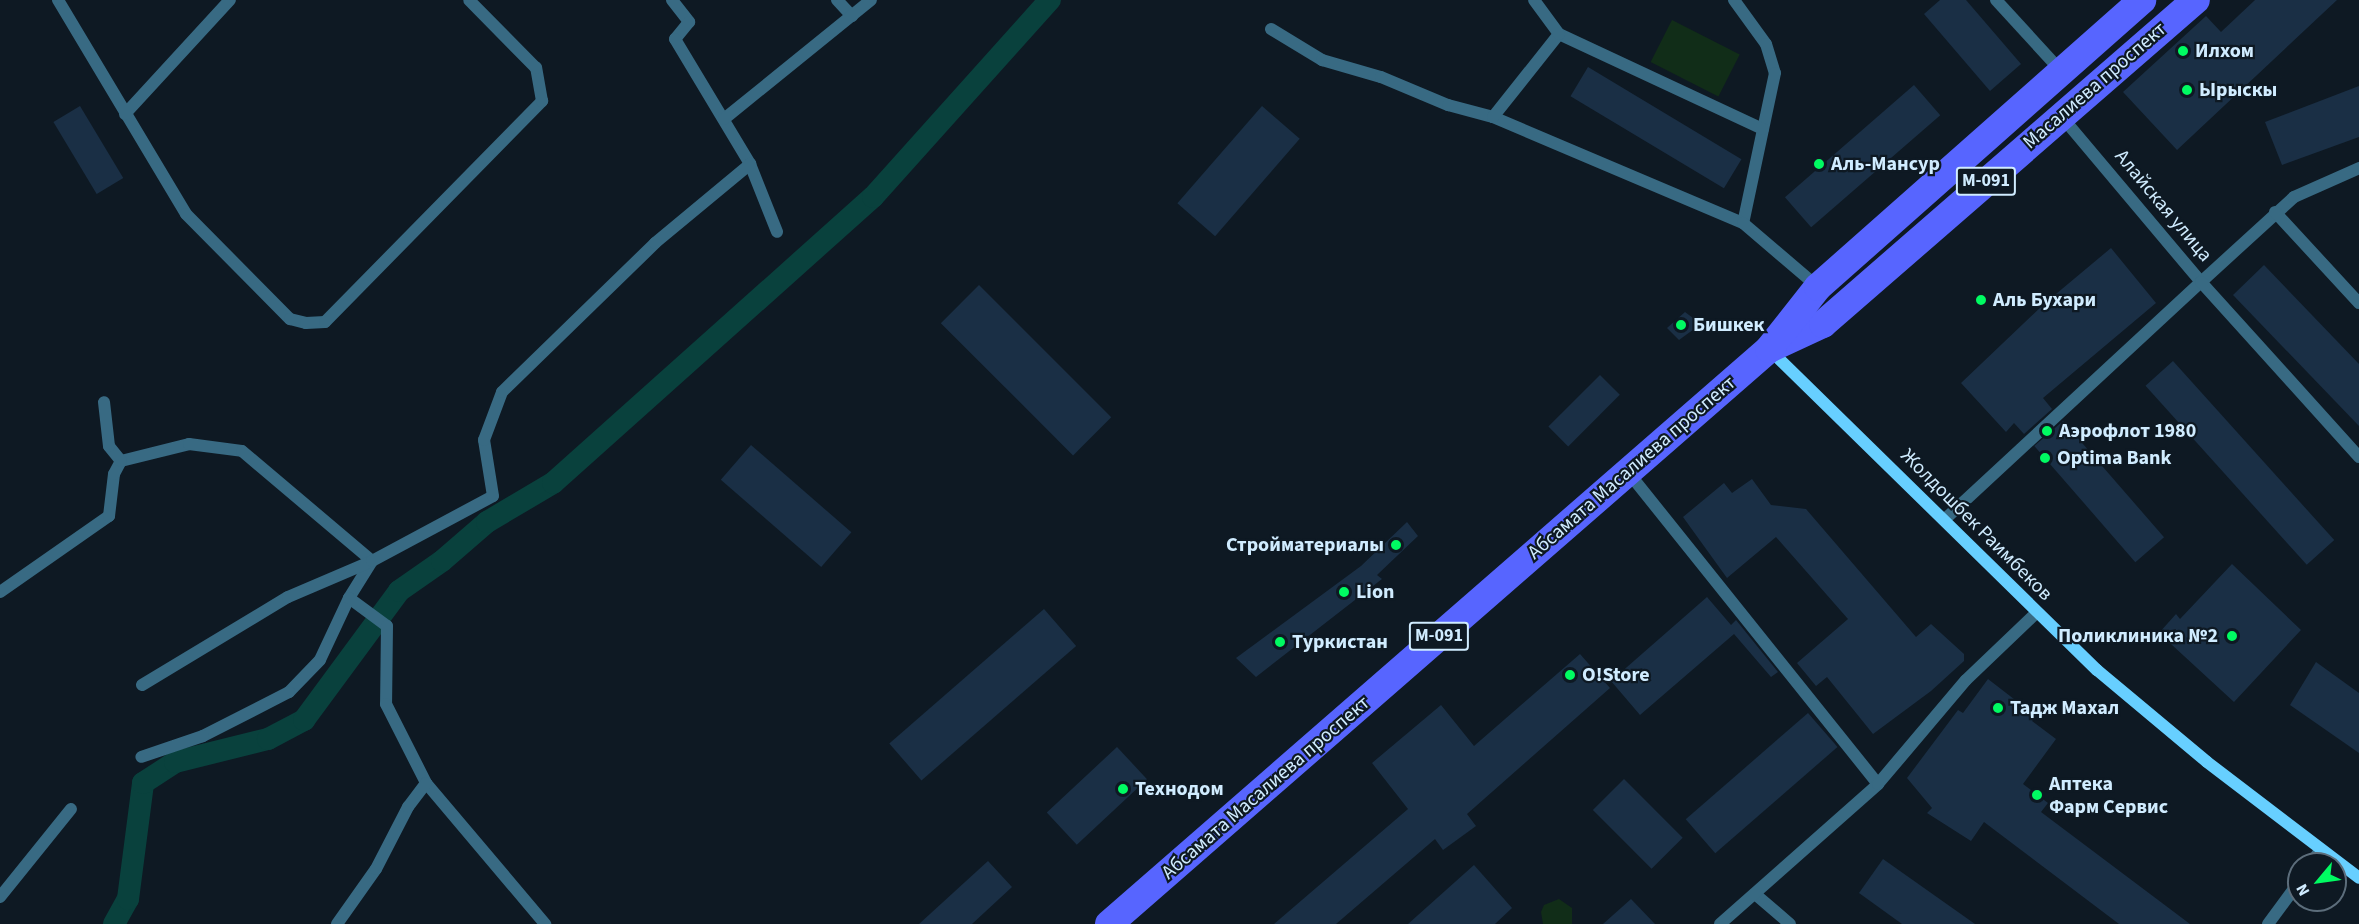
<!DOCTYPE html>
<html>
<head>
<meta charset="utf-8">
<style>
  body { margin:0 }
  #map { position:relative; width:2359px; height:924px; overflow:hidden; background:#0e1923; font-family:"Source Sans 3",sans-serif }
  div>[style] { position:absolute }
  .green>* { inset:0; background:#112d18; transform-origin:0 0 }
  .canal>* { height:22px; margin:-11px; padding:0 11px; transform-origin:11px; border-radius:11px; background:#09413d }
  .building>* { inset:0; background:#1a2f45; transform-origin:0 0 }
  .minor>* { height:12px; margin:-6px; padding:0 6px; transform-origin:6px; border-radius:6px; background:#386a83 }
  .secondary>* { height:12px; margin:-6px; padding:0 6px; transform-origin:6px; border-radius:6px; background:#67cfff }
  .primary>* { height:28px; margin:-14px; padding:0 14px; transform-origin:14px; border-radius:14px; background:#5765ff }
  .dots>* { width:16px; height:16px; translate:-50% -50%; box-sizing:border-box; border:3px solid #0e1923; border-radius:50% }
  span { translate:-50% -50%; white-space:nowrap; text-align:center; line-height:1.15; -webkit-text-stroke:4.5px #0e1923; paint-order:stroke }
  .shield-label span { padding:2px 4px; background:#0e1923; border:2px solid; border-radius:4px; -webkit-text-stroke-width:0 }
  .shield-label { font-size:18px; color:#d0ecff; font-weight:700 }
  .poi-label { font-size:20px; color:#d0ecff; font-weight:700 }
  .left { translate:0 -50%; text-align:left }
  .right { translate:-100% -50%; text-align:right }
  .street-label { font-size:20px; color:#d0ecff }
  .north { position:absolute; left:2287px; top:852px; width:60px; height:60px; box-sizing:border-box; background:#0e1923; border:2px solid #5c6d7b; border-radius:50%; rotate:241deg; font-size:16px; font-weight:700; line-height:24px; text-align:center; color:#d0ecff }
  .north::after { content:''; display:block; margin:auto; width:21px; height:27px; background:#00fb62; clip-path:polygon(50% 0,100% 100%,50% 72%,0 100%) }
</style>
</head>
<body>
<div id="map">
  <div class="green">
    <div style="left:1672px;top:20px;width:76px;height:47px;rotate:27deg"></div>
    <div style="clip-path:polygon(1559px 899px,1572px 908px,1572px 924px,1543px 924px,1541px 912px,1544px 905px)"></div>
  </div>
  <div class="canal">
    <div style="left:114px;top:924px;width:29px;rotate:-61deg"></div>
    <div style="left:128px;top:899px;width:117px;rotate:-82.6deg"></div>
    <div style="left:143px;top:783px;width:38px;rotate:-33deg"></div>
    <div style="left:175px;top:762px;width:96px;rotate:-13.9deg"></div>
    <div style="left:268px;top:739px;width:41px;rotate:-27.8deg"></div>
    <div style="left:304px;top:720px;width:160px;rotate:-53.6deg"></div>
    <div style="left:399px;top:591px;width:52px;rotate:-34.9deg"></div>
    <div style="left:442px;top:561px;width:60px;rotate:-40.9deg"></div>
    <div style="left:487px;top:522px;width:77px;rotate:-30.6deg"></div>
    <div style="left:553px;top:483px;width:429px;rotate:-41.8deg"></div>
    <div style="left:873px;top:197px;width:265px;rotate:-48.1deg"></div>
  </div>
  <div class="building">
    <div style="clip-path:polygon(1940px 0,1966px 0,2021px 64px,1990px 91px,1924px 14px)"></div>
    <div style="clip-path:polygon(2255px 0,2337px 0,2177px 150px,2123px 92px,2206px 16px,2221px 32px)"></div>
    <div style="left:1588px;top:67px;width:179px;height:34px;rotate:31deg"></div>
    <div style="left:1914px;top:85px;width:40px;height:171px;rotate:49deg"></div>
    <div style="clip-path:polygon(2359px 86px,2359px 137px,2282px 165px,2265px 122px)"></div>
    <div style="left:80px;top:106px;width:84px;height:31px;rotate:59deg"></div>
    <div style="left:1262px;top:106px;width:50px;height:129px;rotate:41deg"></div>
    <div style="clip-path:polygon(2111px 248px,2156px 303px,2043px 398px,2052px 409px,2024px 434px,2014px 423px,2006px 432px,1961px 383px,2044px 304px)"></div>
    <div style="clip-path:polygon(2264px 265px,2359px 364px,2359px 426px,2233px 295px)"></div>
    <div style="left:979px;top:285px;width:187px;height:54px;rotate:45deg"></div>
    <div style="clip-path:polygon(1685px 312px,1701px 324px,1679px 340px,1667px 328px)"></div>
    <div style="left:2173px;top:361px;width:241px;height:37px;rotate:48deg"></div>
    <div style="left:1600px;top:375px;width:28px;height:73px;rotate:45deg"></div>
    <div style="left:2063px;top:421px;width:154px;height:38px;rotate:49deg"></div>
    <div style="left:751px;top:445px;width:133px;height:46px;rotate:41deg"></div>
    <div style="clip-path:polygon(1752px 479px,1771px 505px,1806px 509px,1916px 637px,1931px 624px,1964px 654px,1964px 661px,1931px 691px,1873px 734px,1827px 677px,1816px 686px,1797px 663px,1848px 619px,1776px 537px,1727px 578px,1683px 517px,1724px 483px,1732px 493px)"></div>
    <div style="clip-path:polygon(1407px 522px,1418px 536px,1377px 575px,1382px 579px,1256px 677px,1236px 658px,1361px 566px)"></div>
    <div style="clip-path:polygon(2232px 564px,2301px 630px,2234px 702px,2159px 633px,2176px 614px,2180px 619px)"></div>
    <div style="clip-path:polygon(1707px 597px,1731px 625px,1736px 620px,1778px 672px,1771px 677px,1734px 634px,1640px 715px,1611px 681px)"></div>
    <div style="left:1044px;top:609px;width:49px;height:205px;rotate:49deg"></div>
    <div style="clip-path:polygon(1580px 654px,1610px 688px,1467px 814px,1476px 826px,1443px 850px,1435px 839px,1336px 924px,1274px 924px,1408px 809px,1372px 763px,1441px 705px,1474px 746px)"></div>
    <div style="clip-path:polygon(2316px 662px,2359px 693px,2359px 753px,2290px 705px)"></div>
    <div style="clip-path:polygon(1988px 679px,2036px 716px,2032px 721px,2056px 739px,2023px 784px,2048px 803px,2041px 812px,2190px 924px,2119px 924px,1984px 822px,1971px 841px,1927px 813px,1932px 808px,1907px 778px,1958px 710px,1963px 713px)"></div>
    <div style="left:1808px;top:713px;width:45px;height:162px;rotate:49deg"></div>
    <div style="left:1117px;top:747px;width:44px;height:96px;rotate:47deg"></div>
    <div style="left:1624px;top:779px;width:83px;height:44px;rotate:45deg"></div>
    <div style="clip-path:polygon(1883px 859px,1975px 924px,1902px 924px,1859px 893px)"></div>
    <div style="clip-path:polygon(988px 861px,1012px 887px,972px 924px,919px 924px)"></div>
    <div style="clip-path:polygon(1474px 865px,1512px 908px,1495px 924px,1408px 924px)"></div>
    <div style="clip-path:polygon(1631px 899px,1655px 924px,1603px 924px)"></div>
  </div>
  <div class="minor">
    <div style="left:58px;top:0;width:249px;rotate:59.1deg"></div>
    <div style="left:186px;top:214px;width:148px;rotate:45.3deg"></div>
    <div style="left:290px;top:319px;width:16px;rotate:14deg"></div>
    <div style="left:306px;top:323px;width:19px;rotate:-3deg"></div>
    <div style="left:325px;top:322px;width:310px;rotate:-45.5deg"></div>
    <div style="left:542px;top:101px;width:34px;rotate:-100deg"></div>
    <div style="left:536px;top:68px;width:95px;rotate:-134.6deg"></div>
    <div style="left:672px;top:0;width:28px;rotate:52deg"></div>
    <div style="left:689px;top:22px;width:22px;rotate:129deg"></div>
    <div style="left:675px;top:39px;width:146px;rotate:59deg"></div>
    <div style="left:750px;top:164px;width:73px;rotate:68.3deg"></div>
    <div style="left:837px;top:0;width:22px;rotate:47deg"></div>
    <div style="left:1734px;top:0;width:54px;rotate:54deg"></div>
    <div style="left:1766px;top:44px;width:30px;rotate:73deg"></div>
    <div style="left:1775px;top:73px;width:153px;rotate:102deg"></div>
    <div style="left:1996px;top:0;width:96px;rotate:47.5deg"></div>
    <div style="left:1271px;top:29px;width:60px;rotate:31.3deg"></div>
    <div style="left:1322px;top:60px;width:61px;rotate:16.1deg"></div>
    <div style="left:1381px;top:77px;width:73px;rotate:22.7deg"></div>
    <div style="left:1448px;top:105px;width:47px;rotate:14.9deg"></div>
    <div style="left:1493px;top:117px;width:272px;rotate:23deg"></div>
    <div style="left:1743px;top:223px;width:99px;rotate:40.5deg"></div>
    <div style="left:1559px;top:34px;width:225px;rotate:25deg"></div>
    <div style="left:125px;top:114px;width:155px;rotate:-47.4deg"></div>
    <div style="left:1493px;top:117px;width:106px;rotate:-51.5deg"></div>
    <div style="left:1559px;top:34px;width:42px;rotate:-126.3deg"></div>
    <div style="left:2062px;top:117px;width:216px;rotate:49.9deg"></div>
    <div style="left:2201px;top:282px;width:126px;rotate:-42.4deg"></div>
    <div style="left:2294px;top:197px;width:71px;rotate:-24deg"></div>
    <div style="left:724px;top:119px;width:189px;rotate:-39deg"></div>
    <div style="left:2275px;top:212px;width:124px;rotate:47.3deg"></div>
    <div style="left:121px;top:461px;width:70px;rotate:-14deg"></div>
    <div style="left:189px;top:444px;width:53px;rotate:7.5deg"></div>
    <div style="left:242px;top:451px;width:170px;rotate:40.2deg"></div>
    <div style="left:372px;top:561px;width:44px;rotate:121.9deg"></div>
    <div style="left:349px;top:598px;width:68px;rotate:115.1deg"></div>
    <div style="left:320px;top:660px;width:45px;rotate:134.1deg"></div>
    <div style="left:289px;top:692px;width:97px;rotate:152.9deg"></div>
    <div style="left:203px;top:736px;width:65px;rotate:161.3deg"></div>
    <div style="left:1628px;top:472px;width:400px;rotate:51.3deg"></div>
    <div style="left:1944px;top:520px;width:350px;rotate:-42.8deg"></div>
    <div style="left:2201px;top:282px;width:236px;rotate:47.9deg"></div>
    <div style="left:0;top:592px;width:133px;rotate:-34.9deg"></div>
    <div style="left:109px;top:516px;width:42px;rotate:-83.2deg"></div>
    <div style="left:114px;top:474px;width:15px;rotate:-62deg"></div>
    <div style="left:121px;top:461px;width:19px;rotate:-129deg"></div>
    <div style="left:109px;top:446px;width:44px;rotate:-96.5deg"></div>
    <div style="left:349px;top:598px;width:47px;rotate:36.4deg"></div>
    <div style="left:387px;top:626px;width:78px;rotate:90.7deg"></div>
    <div style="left:386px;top:704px;width:89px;rotate:63.1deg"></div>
    <div style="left:426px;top:783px;width:185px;rotate:49.8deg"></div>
    <div style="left:142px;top:685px;width:170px;rotate:-31.1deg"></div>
    <div style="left:288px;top:597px;width:91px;rotate:-23.2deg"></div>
    <div style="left:372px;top:561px;width:137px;rotate:-28.2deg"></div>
    <div style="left:493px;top:496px;width:57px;rotate:-99.1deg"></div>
    <div style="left:484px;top:440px;width:51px;rotate:-69.4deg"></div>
    <div style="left:502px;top:392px;width:214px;rotate:-44.2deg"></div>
    <div style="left:655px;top:243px;width:124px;rotate:-39.7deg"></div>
    <div style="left:2311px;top:864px;width:17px;rotate:-57deg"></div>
    <div style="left:1755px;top:894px;width:46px;rotate:40.6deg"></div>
    <div style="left:0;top:897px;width:113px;rotate:-51.1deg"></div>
    <div style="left:337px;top:924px;width:67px;rotate:-54.7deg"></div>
    <div style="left:376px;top:869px;width:70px;rotate:-62.7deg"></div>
    <div style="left:408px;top:807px;width:30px;rotate:-53deg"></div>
    <div style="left:1720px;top:924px;width:211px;rotate:-41.5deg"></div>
    <div style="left:1878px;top:784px;width:136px;rotate:-49.8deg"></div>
    <div style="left:1966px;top:680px;width:97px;rotate:-43.7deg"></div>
    <div style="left:2268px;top:924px;width:52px;rotate:-53.6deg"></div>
  </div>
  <div class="secondary">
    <div style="left:1769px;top:349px;width:459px;rotate:44.4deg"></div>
    <div style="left:2097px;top:670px;width:143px;rotate:39.9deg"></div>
    <div style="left:2207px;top:762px;width:191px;rotate:37.3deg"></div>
  </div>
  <div class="primary">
    <div style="left:1771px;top:348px;width:57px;rotate:-24.8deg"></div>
    <div style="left:1823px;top:324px;width:494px;rotate:-41deg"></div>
    <div style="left:1109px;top:924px;width:875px;rotate:-41.06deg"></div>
    <div style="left:1769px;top:349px;width:79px;rotate:-51.7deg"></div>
    <div style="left:1818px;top:287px;width:433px;rotate:-41.5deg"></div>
  </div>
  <div class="dots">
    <div style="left:2183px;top:51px;background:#00fb62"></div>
    <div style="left:2187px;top:90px;background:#00fb62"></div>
    <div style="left:1819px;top:164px;background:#00fb62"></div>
    <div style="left:1981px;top:300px;background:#00fb62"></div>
    <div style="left:1681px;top:325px;background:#00fb62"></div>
    <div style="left:2047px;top:431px;background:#00fb62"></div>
    <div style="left:2045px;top:458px;background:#00fb62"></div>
    <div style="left:1396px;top:545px;background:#00fb62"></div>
    <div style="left:1344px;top:592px;background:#00fb62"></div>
    <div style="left:2232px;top:636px;background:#00fb62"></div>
    <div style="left:1280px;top:642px;background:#00fb62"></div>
    <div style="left:1570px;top:675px;background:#00fb62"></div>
    <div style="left:1998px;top:708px;background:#00fb62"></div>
    <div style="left:1123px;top:789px;background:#00fb62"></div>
    <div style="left:2037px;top:795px;background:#00fb62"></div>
  </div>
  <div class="shield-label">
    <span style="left:1986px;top:181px">М-091</span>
    <span style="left:1439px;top:636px">М-091</span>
  </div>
  <div class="poi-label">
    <span class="left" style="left:2195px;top:51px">Илхом</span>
    <span class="left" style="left:2199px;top:90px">Ырыскы</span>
    <span class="left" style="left:1831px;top:164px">Аль-Мансур</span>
    <span class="left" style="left:1993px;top:300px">Аль Бухари</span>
    <span class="left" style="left:1693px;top:325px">Бишкек</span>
    <span class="left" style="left:2059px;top:431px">Аэрофлот 1980</span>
    <span class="left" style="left:2057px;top:458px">Optima Bank</span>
    <span class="right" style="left:1384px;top:545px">Стройматериалы</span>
    <span class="left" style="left:1356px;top:592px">Lion</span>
    <span class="right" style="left:2218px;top:636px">Поликлиника №2</span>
    <span class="left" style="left:1292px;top:642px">Туркистан</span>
    <span class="left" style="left:1582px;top:675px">O!Store</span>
    <span class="left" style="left:2010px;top:708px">Тадж Махал</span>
    <span class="left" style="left:2049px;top:796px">Аптека<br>Фарм Сервис</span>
    <span class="left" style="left:1135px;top:789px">Технодом</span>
  </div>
  <div class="street-label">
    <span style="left:2095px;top:86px;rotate:-41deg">Масалиева проспект</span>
    <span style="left:2163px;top:206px;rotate:50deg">Алайская улица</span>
    <span style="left:1632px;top:468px;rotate:-41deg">Абсамата Масалиева проспект</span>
    <span style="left:1976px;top:525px;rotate:45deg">Жолдошбек Раимбеков</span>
    <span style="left:1266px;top:788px;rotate:-41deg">Абсамата Масалиева проспект</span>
  </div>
  <div class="north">N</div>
</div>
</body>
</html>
